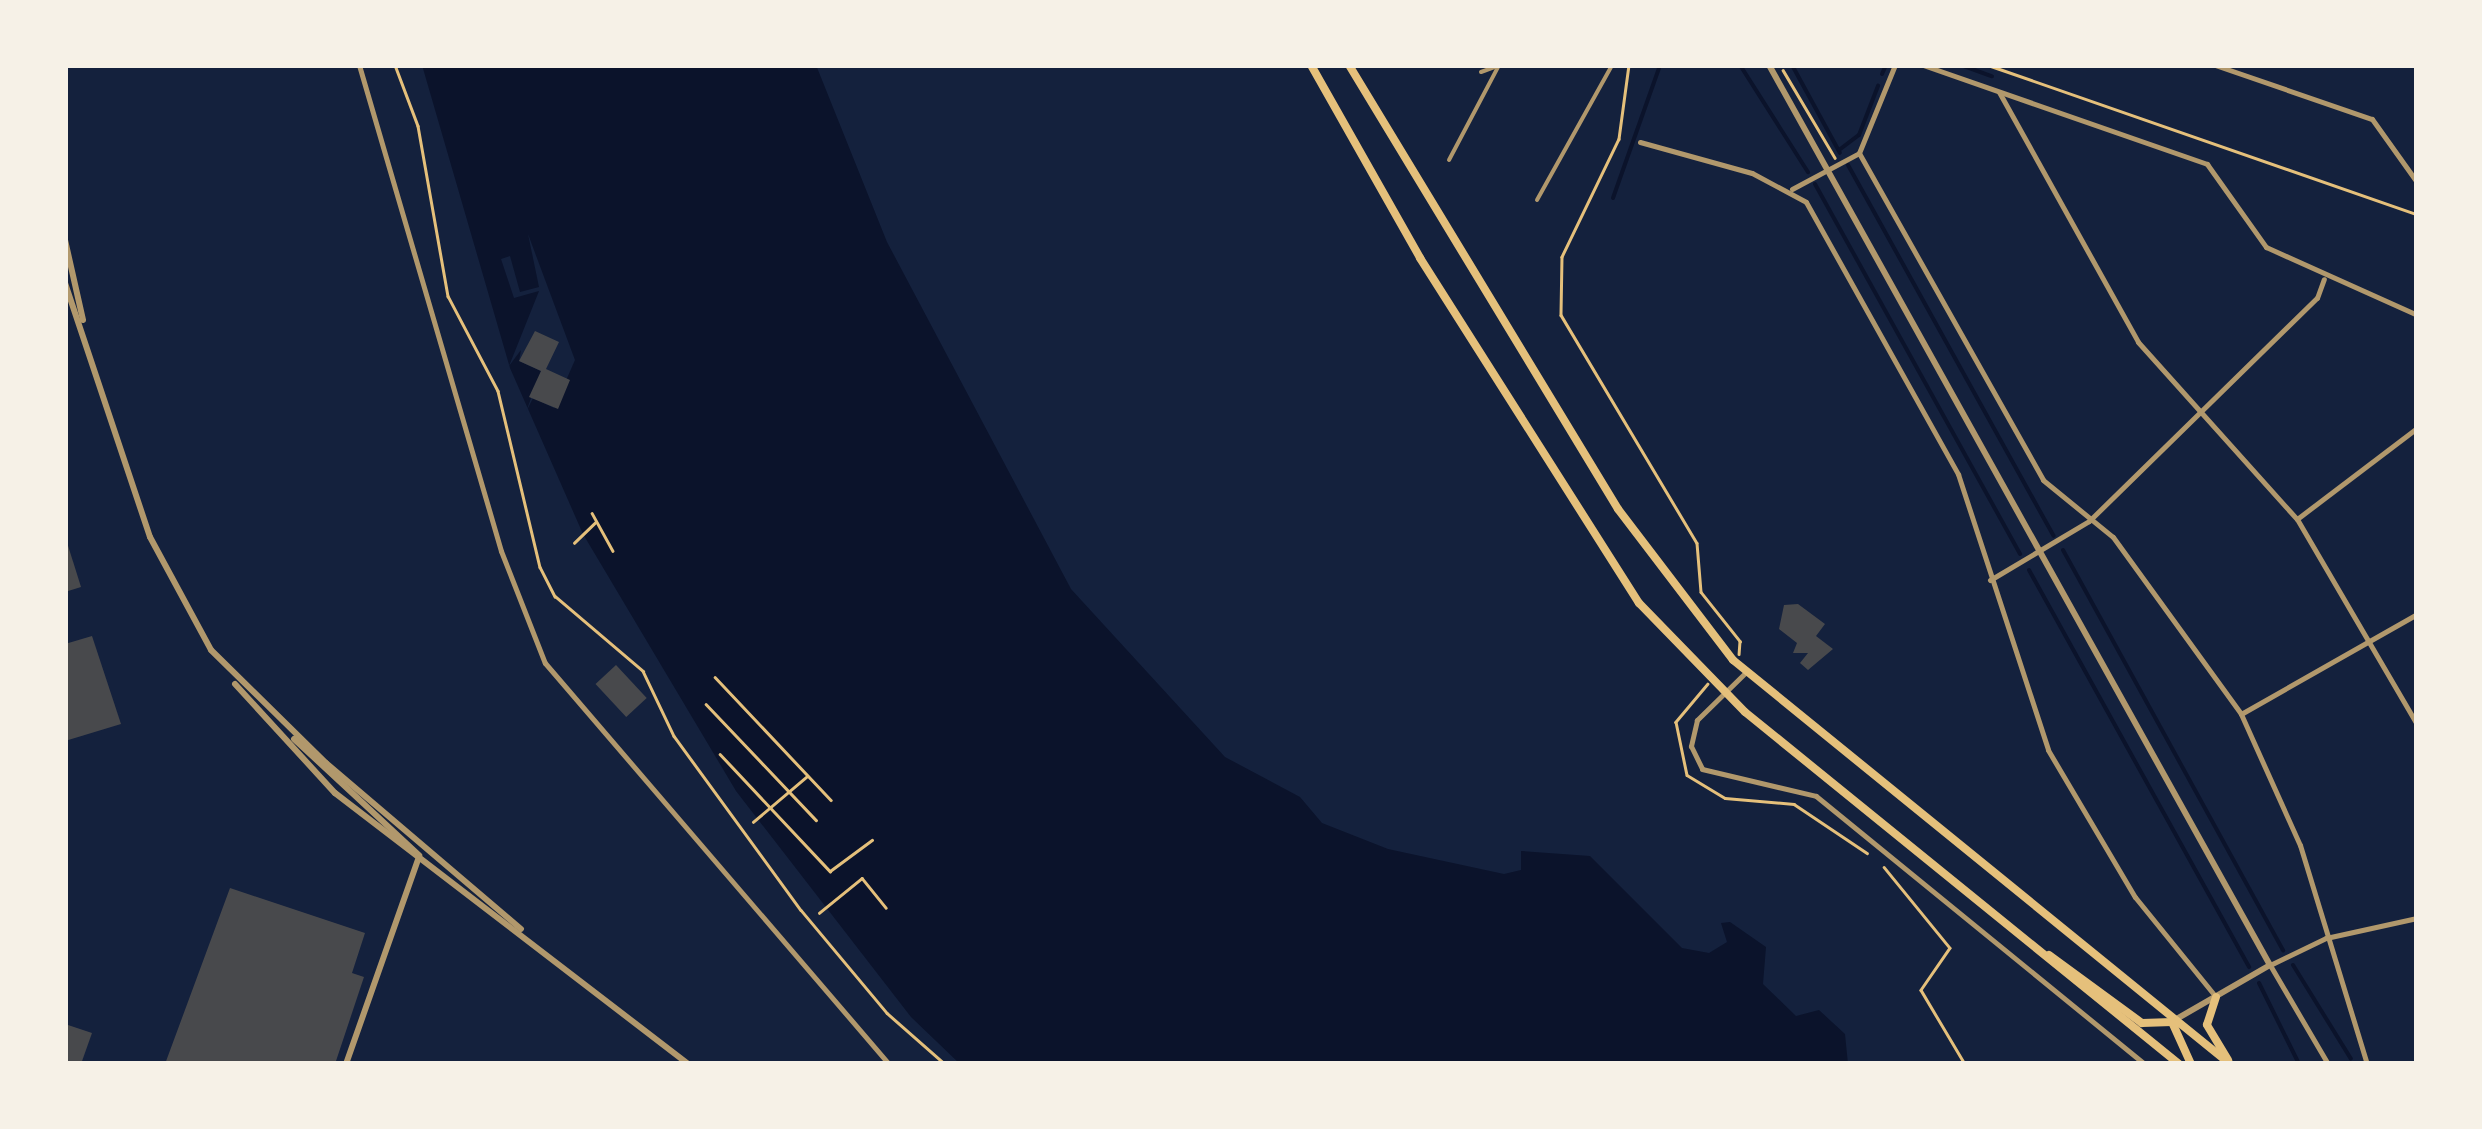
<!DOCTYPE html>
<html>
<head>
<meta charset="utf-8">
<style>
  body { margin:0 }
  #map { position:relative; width:2482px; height:1129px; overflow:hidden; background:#14213d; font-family:"DM Sans",sans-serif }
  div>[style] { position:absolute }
  .water>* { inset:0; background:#0b132b }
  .pier>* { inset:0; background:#14213d }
  .stream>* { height:4px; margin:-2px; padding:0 2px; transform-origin:2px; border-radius:2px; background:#0b132b }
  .building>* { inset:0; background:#48494c; transform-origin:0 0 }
  .path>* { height:2.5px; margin:-1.25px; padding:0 1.25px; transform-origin:1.25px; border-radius:1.25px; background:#e5c07b }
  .pedestrian>* { height:4px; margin:-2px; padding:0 2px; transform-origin:2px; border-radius:2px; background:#b1986c }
  .minor>* { height:5px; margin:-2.5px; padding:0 2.5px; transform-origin:2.5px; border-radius:2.5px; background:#b1986c }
  .tertiary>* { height:6px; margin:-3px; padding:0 3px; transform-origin:3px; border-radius:3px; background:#b1986c }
  .secondary>* { height:8px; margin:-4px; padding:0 4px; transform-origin:4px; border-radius:4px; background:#e5c07b }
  span { translate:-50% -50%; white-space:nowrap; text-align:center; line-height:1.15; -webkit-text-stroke:9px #f6f1e7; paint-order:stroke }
  .frame { position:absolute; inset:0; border:68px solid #f6f1e7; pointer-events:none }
</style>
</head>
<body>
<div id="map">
  <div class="water">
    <div style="clip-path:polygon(422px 65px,816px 65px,887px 242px,1071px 589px,1225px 757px,1300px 797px,1322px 823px,1388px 849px,1504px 874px,1521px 870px,1521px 851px,1590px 856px,1682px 948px,1709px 953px,1727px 942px,1721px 923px,1730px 922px,1766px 947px,1763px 984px,1796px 1016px,1819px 1010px,1845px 1034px,1848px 1064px,960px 1064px,911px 1017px,736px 791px,583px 534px,510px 368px)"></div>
  </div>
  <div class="pier">
    <div style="clip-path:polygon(528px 234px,575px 360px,554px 408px,533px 398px,526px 412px,541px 371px,519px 361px,521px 350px,509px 366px,539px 291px,514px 298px,501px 259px,510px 256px,520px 292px,539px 287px)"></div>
  </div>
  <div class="stream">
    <div style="left:1740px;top:65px;width:127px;rotate:57.6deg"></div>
    <div style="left:1792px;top:65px;width:100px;rotate:61.4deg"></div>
    <div style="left:1961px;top:65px;width:33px;rotate:20deg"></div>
    <div style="left:1882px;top:74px;width:10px;rotate:-66deg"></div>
    <div style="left:1839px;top:150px;width:25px;rotate:-37deg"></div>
    <div style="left:1859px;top:135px;width:53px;rotate:-68.8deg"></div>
    <div style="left:1848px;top:165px;width:424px;rotate:61deg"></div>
    <div style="left:1815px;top:184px;width:423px;rotate:61deg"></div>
    <div style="left:1613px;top:198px;width:141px;rotate:-70.5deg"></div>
    <div style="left:2063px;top:550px;width:457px;rotate:61.2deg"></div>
    <div style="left:2029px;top:570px;width:454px;rotate:61deg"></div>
    <div style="left:2293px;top:965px;width:110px;rotate:58.3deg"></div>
    <div style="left:2259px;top:983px;width:90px;rotate:63.7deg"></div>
  </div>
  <div class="building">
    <div style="clip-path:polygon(535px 331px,559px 342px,546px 369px,570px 380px,558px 409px,529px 397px,541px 371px,519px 361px)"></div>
    <div style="clip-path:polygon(65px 536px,81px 587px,65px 592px)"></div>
    <div style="clip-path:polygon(1798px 604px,1825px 624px,1816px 636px,1833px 649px,1808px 670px,1800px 663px,1808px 653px,1793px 653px,1797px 643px,1779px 629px,1784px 605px)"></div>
    <div style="clip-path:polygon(92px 636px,121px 724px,65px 741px,65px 644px)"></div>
    <div style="left:616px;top:665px;width:45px;height:28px;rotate:47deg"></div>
    <div style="clip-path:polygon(230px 888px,365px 933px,352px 973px,364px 977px,335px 1064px,165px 1064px)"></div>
    <div style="clip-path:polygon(65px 1024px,92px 1033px,81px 1064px,65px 1064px)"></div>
  </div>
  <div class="path">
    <div style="left:395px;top:65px;width:65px;rotate:69.3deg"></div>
    <div style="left:418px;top:126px;width:173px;rotate:80deg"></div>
    <div style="left:448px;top:296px;width:107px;rotate:62.2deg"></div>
    <div style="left:498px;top:391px;width:181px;rotate:76.6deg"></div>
    <div style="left:540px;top:567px;width:33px;rotate:63deg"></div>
    <div style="left:555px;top:596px;width:116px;rotate:40.4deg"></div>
    <div style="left:643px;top:671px;width:72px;rotate:64.5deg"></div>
    <div style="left:674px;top:736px;width:215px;rotate:53.9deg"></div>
    <div style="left:801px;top:910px;width:134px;rotate:50.1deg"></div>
    <div style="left:887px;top:1013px;width:77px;rotate:41.3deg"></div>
    <div style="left:1629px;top:65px;width:75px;rotate:97.7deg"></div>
    <div style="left:1619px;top:139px;width:131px;rotate:115.8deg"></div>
    <div style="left:1562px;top:257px;width:58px;rotate:91deg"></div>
    <div style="left:1561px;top:315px;width:265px;rotate:59.2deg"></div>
    <div style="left:1697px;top:543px;width:49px;rotate:85.3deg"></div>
    <div style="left:1701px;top:592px;width:63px;rotate:51.5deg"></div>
    <div style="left:1740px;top:641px;width:13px;rotate:94deg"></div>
    <div style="left:1988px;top:65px;width:454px;rotate:19.2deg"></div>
    <div style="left:1783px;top:70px;width:102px;rotate:59.4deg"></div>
    <div style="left:592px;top:513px;width:43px;rotate:61.1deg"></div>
    <div style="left:574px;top:543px;width:29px;rotate:-44deg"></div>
    <div style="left:715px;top:677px;width:169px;rotate:46.7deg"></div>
    <div style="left:1708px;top:684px;width:50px;rotate:130.1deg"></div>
    <div style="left:1676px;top:722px;width:54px;rotate:78.3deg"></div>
    <div style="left:1687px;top:775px;width:44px;rotate:31.2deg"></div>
    <div style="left:1725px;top:798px;width:69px;rotate:5deg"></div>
    <div style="left:1794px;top:804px;width:88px;rotate:33.9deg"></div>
    <div style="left:706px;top:704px;width:160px;rotate:46.5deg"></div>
    <div style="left:720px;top:754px;width:161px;rotate:46.8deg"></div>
    <div style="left:830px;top:871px;width:52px;rotate:-36.4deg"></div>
    <div style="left:753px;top:822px;width:70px;rotate:-40.3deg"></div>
    <div style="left:1884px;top:867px;width:104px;rotate:50.8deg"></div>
    <div style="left:1950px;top:948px;width:51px;rotate:124.6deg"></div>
    <div style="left:1921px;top:990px;width:86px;rotate:59.3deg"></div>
    <div style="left:819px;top:913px;width:55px;rotate:-39.1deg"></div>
    <div style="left:862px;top:878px;width:38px;rotate:51deg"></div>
  </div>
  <div class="pedestrian">
    <div style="left:1481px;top:72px;width:15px;rotate:-20deg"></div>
    <div style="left:1449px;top:160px;width:107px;rotate:-62.2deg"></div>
    <div style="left:1537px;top:200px;width:154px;rotate:-60.9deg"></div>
  </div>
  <div class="minor">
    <div style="left:359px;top:65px;width:506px;rotate:73.71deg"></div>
    <div style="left:501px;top:551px;width:120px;rotate:68.6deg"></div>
    <div style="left:545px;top:663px;width:528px;rotate:49.38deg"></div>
    <div style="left:1923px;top:65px;width:301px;rotate:19.2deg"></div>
    <div style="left:2207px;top:164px;width:102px;rotate:54.6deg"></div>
    <div style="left:2266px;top:247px;width:166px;rotate:24.2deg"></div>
    <div style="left:2215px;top:65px;width:166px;rotate:19deg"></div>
    <div style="left:2372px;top:119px;width:77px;rotate:54.5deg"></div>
    <div style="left:1999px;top:92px;width:286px;rotate:60.9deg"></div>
    <div style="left:2138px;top:342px;width:238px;rotate:48.1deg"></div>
    <div style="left:2297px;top:519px;width:238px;rotate:59.7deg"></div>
    <div style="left:1640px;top:142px;width:116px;rotate:15.5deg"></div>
    <div style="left:1752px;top:173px;width:61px;rotate:28.2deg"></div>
    <div style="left:1806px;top:202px;width:312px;rotate:60.8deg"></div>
    <div style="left:1958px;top:474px;width:290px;rotate:71.9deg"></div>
    <div style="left:2048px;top:750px;width:171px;rotate:59.4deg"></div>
    <div style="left:2135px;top:897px;width:129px;rotate:51deg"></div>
    <div style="left:1859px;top:153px;width:375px;rotate:60.6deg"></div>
    <div style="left:2043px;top:480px;width:90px;rotate:39.2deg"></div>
    <div style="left:2113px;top:537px;width:218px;rotate:54.1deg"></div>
    <div style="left:2241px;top:714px;width:144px;rotate:65.8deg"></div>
    <div style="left:2300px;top:845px;width:229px;rotate:73deg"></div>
    <div style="left:1792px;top:189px;width:76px;rotate:-28.2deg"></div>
    <div style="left:1859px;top:153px;width:95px;rotate:-67.8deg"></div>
    <div style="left:2297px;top:519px;width:151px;rotate:-37.2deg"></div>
    <div style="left:1990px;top:580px;width:115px;rotate:-30.8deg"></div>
    <div style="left:2089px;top:521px;width:319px;rotate:-44.4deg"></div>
    <div style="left:2317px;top:298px;width:20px;rotate:-70deg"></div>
    <div style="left:1746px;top:672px;width:69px;rotate:135.6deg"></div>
    <div style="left:1697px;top:720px;width:27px;rotate:103deg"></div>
    <div style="left:1691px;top:746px;width:25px;rotate:64deg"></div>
    <div style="left:1702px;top:769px;width:117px;rotate:13.3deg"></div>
    <div style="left:1816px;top:796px;width:424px;rotate:39.2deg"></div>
    <div style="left:2241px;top:714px;width:202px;rotate:-29.6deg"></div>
    <div style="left:2328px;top:1064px;width:115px;rotate:-120.4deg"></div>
    <div style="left:2270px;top:965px;width:62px;rotate:-25.7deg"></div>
    <div style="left:2326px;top:938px;width:93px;rotate:-12.4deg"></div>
  </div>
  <div class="tertiary">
    <div style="left:1769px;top:65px;width:1030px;rotate:60.9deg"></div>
    <div style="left:2270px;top:965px;width:112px;rotate:150deg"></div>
    <div style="left:65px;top:240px;width:82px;rotate:77.3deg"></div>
    <div style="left:65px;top:283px;width:268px;rotate:71.5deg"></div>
    <div style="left:150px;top:537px;width:128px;rotate:61.6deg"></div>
    <div style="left:211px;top:650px;width:161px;rotate:44.5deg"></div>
    <div style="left:326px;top:763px;width:256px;rotate:40.4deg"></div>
    <div style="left:235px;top:684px;width:148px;rotate:47.5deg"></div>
    <div style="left:335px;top:793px;width:445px;rotate:37.5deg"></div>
    <div style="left:294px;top:739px;width:171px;rotate:42.9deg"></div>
    <div style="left:346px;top:1064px;width:219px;rotate:-70.6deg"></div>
  </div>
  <div class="secondary">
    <div style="left:1311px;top:65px;width:222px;rotate:60.5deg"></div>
    <div style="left:1420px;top:258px;width:409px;rotate:57.6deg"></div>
    <div style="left:1639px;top:603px;width:152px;rotate:45.8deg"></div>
    <div style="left:1745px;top:712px;width:559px;rotate:39.04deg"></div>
    <div style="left:1349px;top:65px;width:519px;rotate:58.79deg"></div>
    <div style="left:1618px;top:509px;width:190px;rotate:52.7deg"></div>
    <div style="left:1733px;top:660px;width:640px;rotate:39.11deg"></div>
    <div style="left:2049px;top:955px;width:115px;rotate:36.2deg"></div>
    <div style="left:2142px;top:1023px;width:30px;rotate:-2deg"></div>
    <div style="left:2216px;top:997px;width:29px;rotate:108deg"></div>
    <div style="left:2207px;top:1025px;width:41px;rotate:59deg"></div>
    <div style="left:2172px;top:1022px;width:46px;rotate:65.7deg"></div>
  </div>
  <div class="frame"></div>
</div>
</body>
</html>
